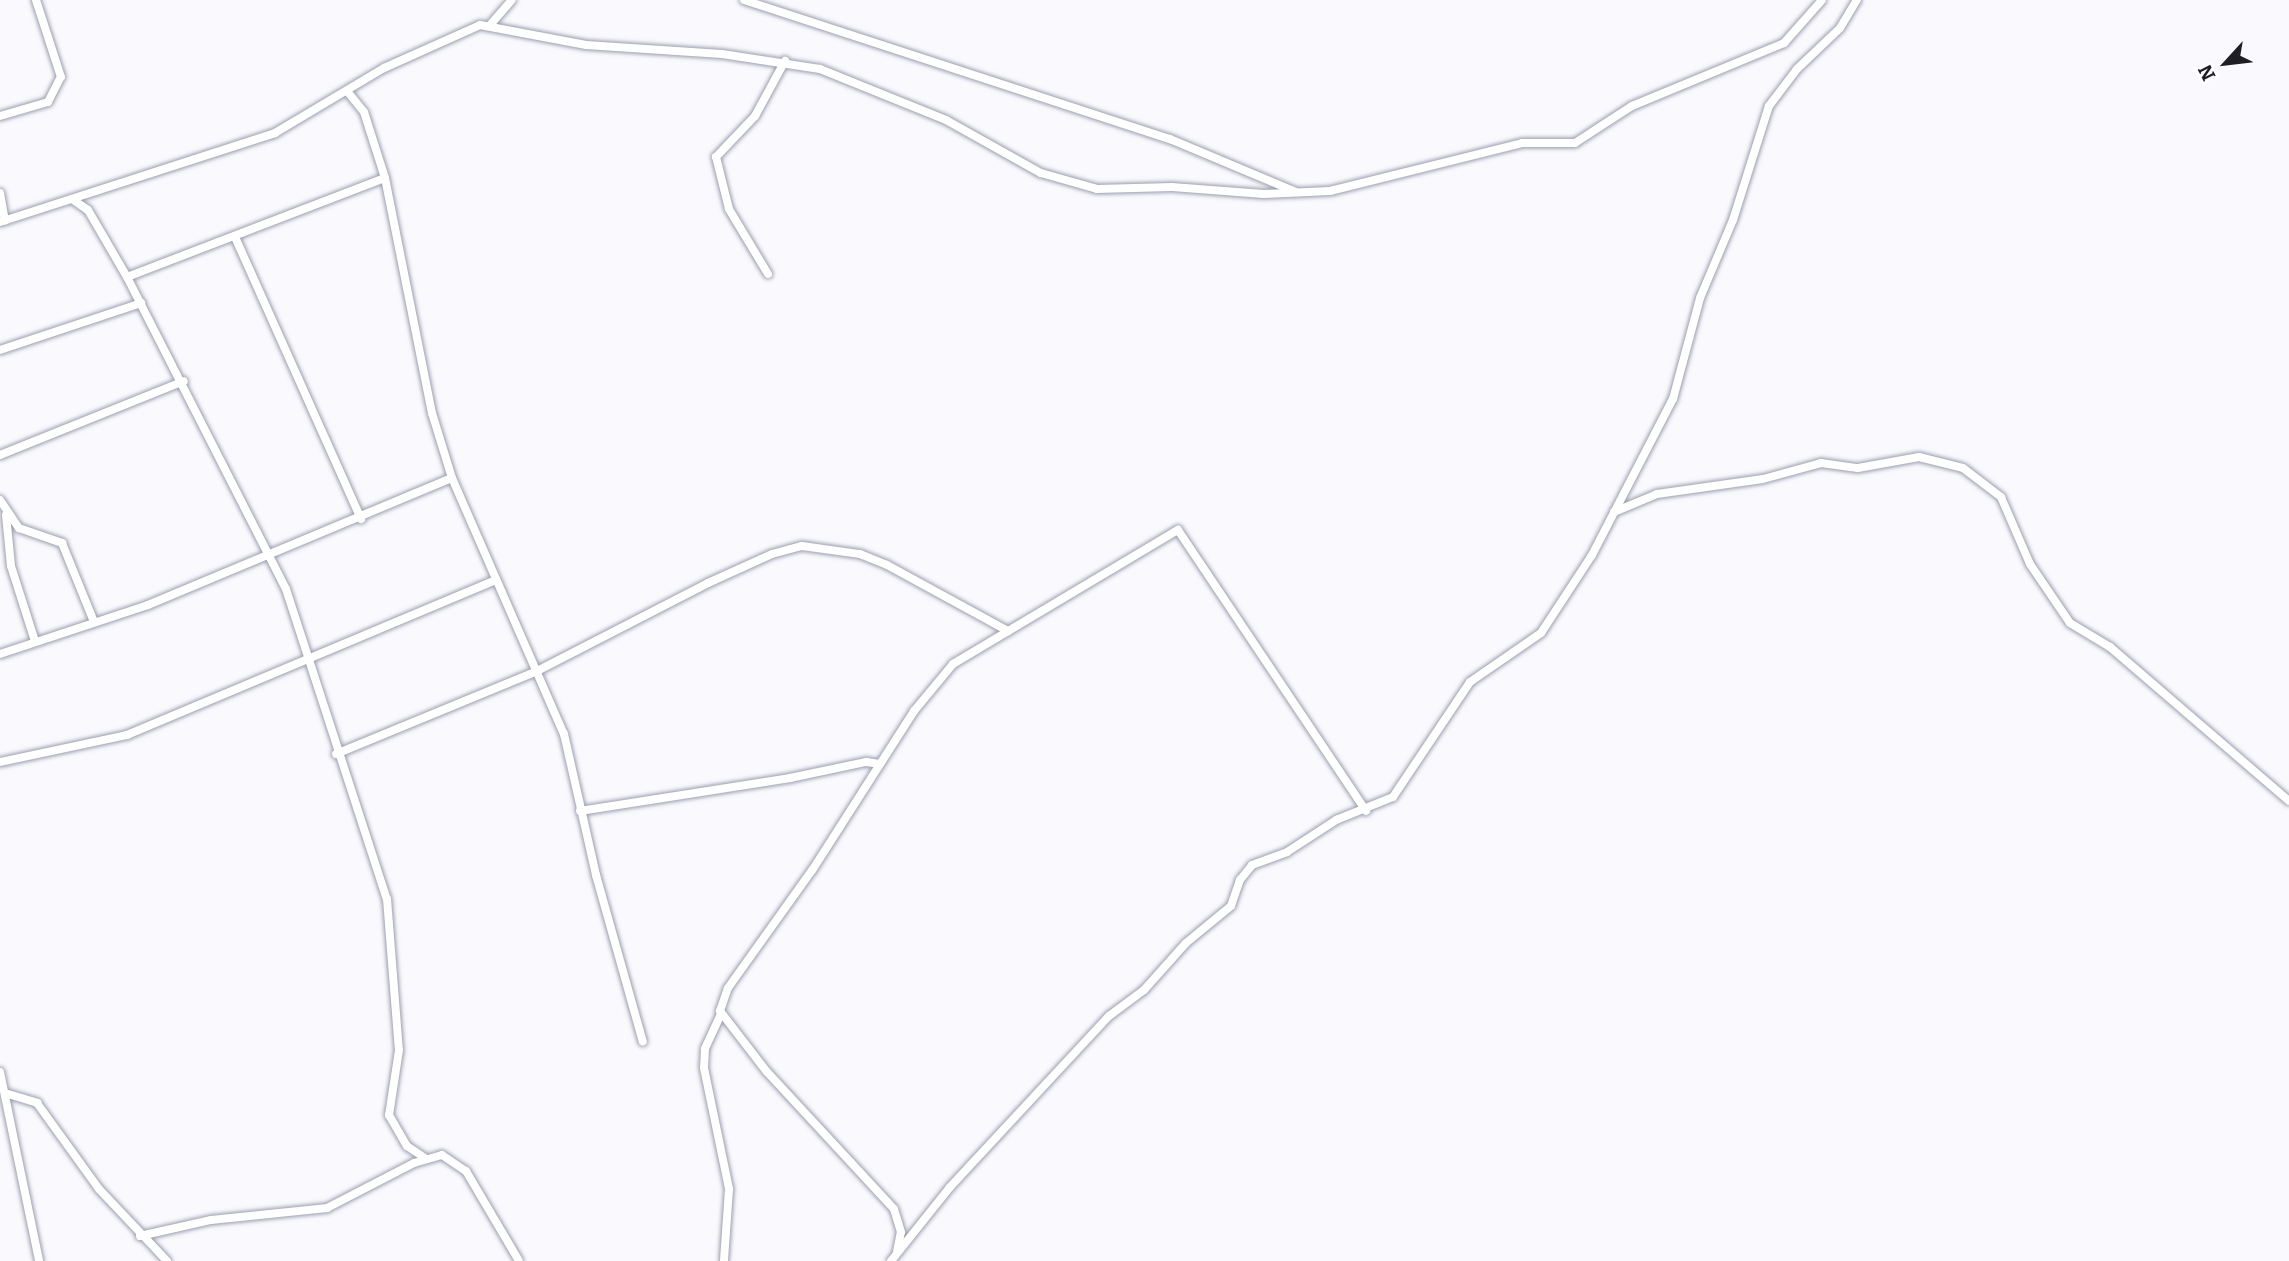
<!DOCTYPE html>
<html>
<head>
<meta charset="utf-8">
<style>
  body { margin:0 }
  #map { position:relative; width:2289px; height:1261px; overflow:hidden; background:#fafafe; font-family:Bitter,serif }
  div>[style] { position:absolute }
  .roads { filter:drop-shadow(0 0 2px #9c9eae) drop-shadow(0 0 2px #9c9eae) }
  .street>* { height:8px; margin:-4px; padding:0 4px; transform-origin:4px; border-radius:4px; background:#fff }
  span { translate:-50% -50%; white-space:nowrap; text-align:center; line-height:1.15; -webkit-text-stroke:6px #fff; paint-order:stroke }
  .north { position:absolute; left:2191px; top:28px; width:70px; height:70px; -webkit-text-stroke:5px #fff; paint-order:stroke; rotate:243deg; font-size:19px; font-weight:700; line-height:28px; text-align:center; color:#1e1e24 }
  .north::after { content:''; display:block; margin:auto; width:24px; height:32px; background:#1e1e24; clip-path:polygon(50% 0,100% 100%,50% 72%,0 100%) }
</style>
</head>
<body>
<div id="map">
  <div class="roads">
    <div class="street">
      <div style="left:744px;top:0;width:448px;rotate:18.1deg"></div>
      <div style="left:1170px;top:139px;width:137px;rotate:22.8deg"></div>
      <div style="left:490px;top:25px;width:33px;rotate:-49deg"></div>
      <div style="left:347px;top:91px;width:27px;rotate:51deg"></div>
      <div style="left:364px;top:112px;width:69px;rotate:72.3deg"></div>
      <div style="left:385px;top:178px;width:240px;rotate:78.7deg"></div>
      <div style="left:432px;top:413px;width:68px;rotate:72.9deg"></div>
      <div style="left:452px;top:478px;width:279px;rotate:66.4deg"></div>
      <div style="left:564px;top:734px;width:145px;rotate:77.2deg"></div>
      <div style="left:596px;top:875px;width:173px;rotate:74.3deg"></div>
      <div style="left:0;top:116px;width:50px;rotate:-16.3deg"></div>
      <div style="left:48px;top:102px;width:28px;rotate:-63deg"></div>
      <div style="left:61px;top:77px;width:81px;rotate:-108deg"></div>
      <div style="left:0;top:193px;width:28px;rotate:80deg"></div>
      <div style="left:72px;top:199px;width:19px;rotate:35deg"></div>
      <div style="left:88px;top:210px;width:78px;rotate:59.8deg"></div>
      <div style="left:127px;top:277px;width:350px;rotate:63deg"></div>
      <div style="left:286px;top:589px;width:326px;rotate:72deg"></div>
      <div style="left:387px;top:899px;width:151px;rotate:85.5deg"></div>
      <div style="left:399px;top:1050px;width:66px;rotate:98.7deg"></div>
      <div style="left:389px;top:1115px;width:36px;rotate:60deg"></div>
      <div style="left:407px;top:1146px;width:22px;rotate:34deg"></div>
      <div style="left:0;top:222px;width:289px;rotate:-17.9deg"></div>
      <div style="left:275px;top:133px;width:127px;rotate:-30.8deg"></div>
      <div style="left:384px;top:68px;width:105px;rotate:-24.1deg"></div>
      <div style="left:480px;top:25px;width:108px;rotate:10.7deg"></div>
      <div style="left:586px;top:45px;width:136px;rotate:3.8deg"></div>
      <div style="left:722px;top:54px;width:99px;rotate:8.7deg"></div>
      <div style="left:820px;top:69px;width:136px;rotate:22deg"></div>
      <div style="left:946px;top:120px;width:109px;rotate:29.2deg"></div>
      <div style="left:1041px;top:173px;width:58px;rotate:15.9deg"></div>
      <div style="left:1097px;top:189px;width:75px;rotate:-1.5deg"></div>
      <div style="left:1172px;top:187px;width:92px;rotate:4.4deg"></div>
      <div style="left:1264px;top:194px;width:66px;rotate:-2.6deg"></div>
      <div style="left:1330px;top:191px;width:198px;rotate:-14deg"></div>
      <div style="left:1522px;top:143px;width:53px"></div>
      <div style="left:1575px;top:143px;width:68px;rotate:-33deg"></div>
      <div style="left:1632px;top:106px;width:165px;rotate:-22.5deg"></div>
      <div style="left:1784px;top:43px;width:57px;rotate:-48.5deg"></div>
      <div style="left:235px;top:237px;width:309px;rotate:65.9deg"></div>
      <div style="left:768px;top:274px;width:76px;rotate:-121deg"></div>
      <div style="left:729px;top:209px;width:54px;rotate:-104deg"></div>
      <div style="left:716px;top:157px;width:57px;rotate:-46.4deg"></div>
      <div style="left:755px;top:116px;width:63px;rotate:-61.4deg"></div>
      <div style="left:127px;top:277px;width:276px;rotate:-21deg"></div>
      <div style="left:0;top:350px;width:149px;rotate:-18.4deg"></div>
      <div style="left:0;top:455px;width:198px;rotate:-21.9deg"></div>
      <div style="left:0;top:500px;width:34px;rotate:56deg"></div>
      <div style="left:19px;top:528px;width:46px;rotate:19.2deg"></div>
      <div style="left:62px;top:543px;width:85px;rotate:67.9deg"></div>
      <div style="left:1614px;top:512px;width:47px;rotate:-22.7deg"></div>
      <div style="left:1657px;top:494px;width:107px;rotate:-8.1deg"></div>
      <div style="left:1763px;top:479px;width:60px;rotate:-15.4deg"></div>
      <div style="left:1821px;top:463px;width:37px;rotate:8deg"></div>
      <div style="left:1858px;top:468px;width:62px;rotate:-10.2deg"></div>
      <div style="left:1919px;top:457px;width:45px;rotate:14deg"></div>
      <div style="left:1963px;top:468px;width:48px;rotate:37.3deg"></div>
      <div style="left:2001px;top:497px;width:73px;rotate:66.6deg"></div>
      <div style="left:2030px;top:564px;width:71px;rotate:55.9deg"></div>
      <div style="left:2070px;top:623px;width:47px;rotate:31deg"></div>
      <div style="left:2110px;top:647px;width:236px;rotate:40.7deg"></div>
      <div style="left:6px;top:515px;width:51px;rotate:84.4deg"></div>
      <div style="left:11px;top:566px;width:79px;rotate:72.3deg"></div>
      <div style="left:0;top:654px;width:156px;rotate:-18.3deg"></div>
      <div style="left:148px;top:605px;width:329px;rotate:-22.7deg"></div>
      <div style="left:336px;top:754px;width:217px;rotate:-22.4deg"></div>
      <div style="left:537px;top:671px;width:192px;rotate:-27.2deg"></div>
      <div style="left:708px;top:583px;width:70px;rotate:-24.4deg"></div>
      <div style="left:772px;top:554px;width:31px;rotate:-15deg"></div>
      <div style="left:802px;top:546px;width:59px;rotate:7.9deg"></div>
      <div style="left:860px;top:554px;width:29px;rotate:22deg"></div>
      <div style="left:887px;top:565px;width:138px;rotate:28.6deg"></div>
      <div style="left:0;top:762px;width:130px;rotate:-12deg"></div>
      <div style="left:127px;top:735px;width:400px;rotate:-22.8deg"></div>
      <div style="left:580px;top:811px;width:213px;rotate:-8.9deg"></div>
      <div style="left:790px;top:778px;width:78px;rotate:-11.9deg"></div>
      <div style="left:866px;top:762px;width:14px;rotate:8deg"></div>
      <div style="left:721px;top:1014px;width:38px;rotate:115deg"></div>
      <div style="left:705px;top:1049px;width:19px;rotate:93deg"></div>
      <div style="left:704px;top:1068px;width:124px;rotate:78.3deg"></div>
      <div style="left:729px;top:1189px;width:72px;rotate:94deg"></div>
      <div style="left:0;top:1072px;width:193px;rotate:78.3deg"></div>
      <div style="left:5px;top:1093px;width:34px;rotate:17deg"></div>
      <div style="left:37px;top:1103px;width:106px;rotate:54.2deg"></div>
      <div style="left:99px;top:1189px;width:99px;rotate:46.6deg"></div>
      <div style="left:140px;top:1236px;width:73px;rotate:-12.7deg"></div>
      <div style="left:211px;top:1220px;width:117px;rotate:-5.9deg"></div>
      <div style="left:327px;top:1208px;width:98px;rotate:-27.3deg"></div>
      <div style="left:414px;top:1163px;width:29px;rotate:-16deg"></div>
      <div style="left:442px;top:1155px;width:29px;rotate:34deg"></div>
      <div style="left:466px;top:1171px;width:104px;rotate:59.5deg"></div>
      <div style="left:897px;top:1252px;width:20px;rotate:-79deg"></div>
      <div style="left:901px;top:1232px;width:24px;rotate:-107deg"></div>
      <div style="left:894px;top:1209px;width:187px;rotate:-132.8deg"></div>
      <div style="left:767px;top:1072px;width:77px;rotate:-127.6deg"></div>
      <div style="left:720px;top:1011px;width:24px;rotate:-71deg"></div>
      <div style="left:728px;top:988px;width:146px;rotate:-54.5deg"></div>
      <div style="left:813px;top:869px;width:188px;rotate:-57.4deg"></div>
      <div style="left:914px;top:711px;width:61px;rotate:-50.3deg"></div>
      <div style="left:953px;top:664px;width:262px;rotate:-30.8deg"></div>
      <div style="left:1178px;top:530px;width:338px;rotate:56.2deg"></div>
      <div style="left:891px;top:1261px;width:95px;rotate:-51.4deg"></div>
      <div style="left:950px;top:1187px;width:233px;rotate:-47.1deg"></div>
      <div style="left:1109px;top:1016px;width:44px;rotate:-36.6deg"></div>
      <div style="left:1144px;top:990px;width:63px;rotate:-48.2deg"></div>
      <div style="left:1186px;top:943px;width:58px;rotate:-39.4deg"></div>
      <div style="left:1231px;top:906px;width:28px;rotate:-71deg"></div>
      <div style="left:1240px;top:880px;width:19px;rotate:-51deg"></div>
      <div style="left:1252px;top:865px;width:37px;rotate:-20deg"></div>
      <div style="left:1287px;top:852px;width:59px;rotate:-33.1deg"></div>
      <div style="left:1336px;top:820px;width:61px;rotate:-22deg"></div>
      <div style="left:1393px;top:797px;width:138px;rotate:-56.2deg"></div>
      <div style="left:1470px;top:682px;width:86px;rotate:-34.6deg"></div>
      <div style="left:1541px;top:633px;width:93px;rotate:-56.8deg"></div>
      <div style="left:1592px;top:555px;width:176px;rotate:-62.6deg"></div>
      <div style="left:1673px;top:399px;width:105px;rotate:-75deg"></div>
      <div style="left:1700px;top:298px;width:85px;rotate:-67.1deg"></div>
      <div style="left:1733px;top:220px;width:120px;rotate:-72.5deg"></div>
      <div style="left:1769px;top:106px;width:46px;rotate:-52.9deg"></div>
      <div style="left:1797px;top:69px;width:59px;rotate:-43.6deg"></div>
      <div style="left:1840px;top:28px;width:33px;rotate:-59deg"></div>
    </div>
  </div>
  <div class="north">N</div>
</div>
</body>
</html>
